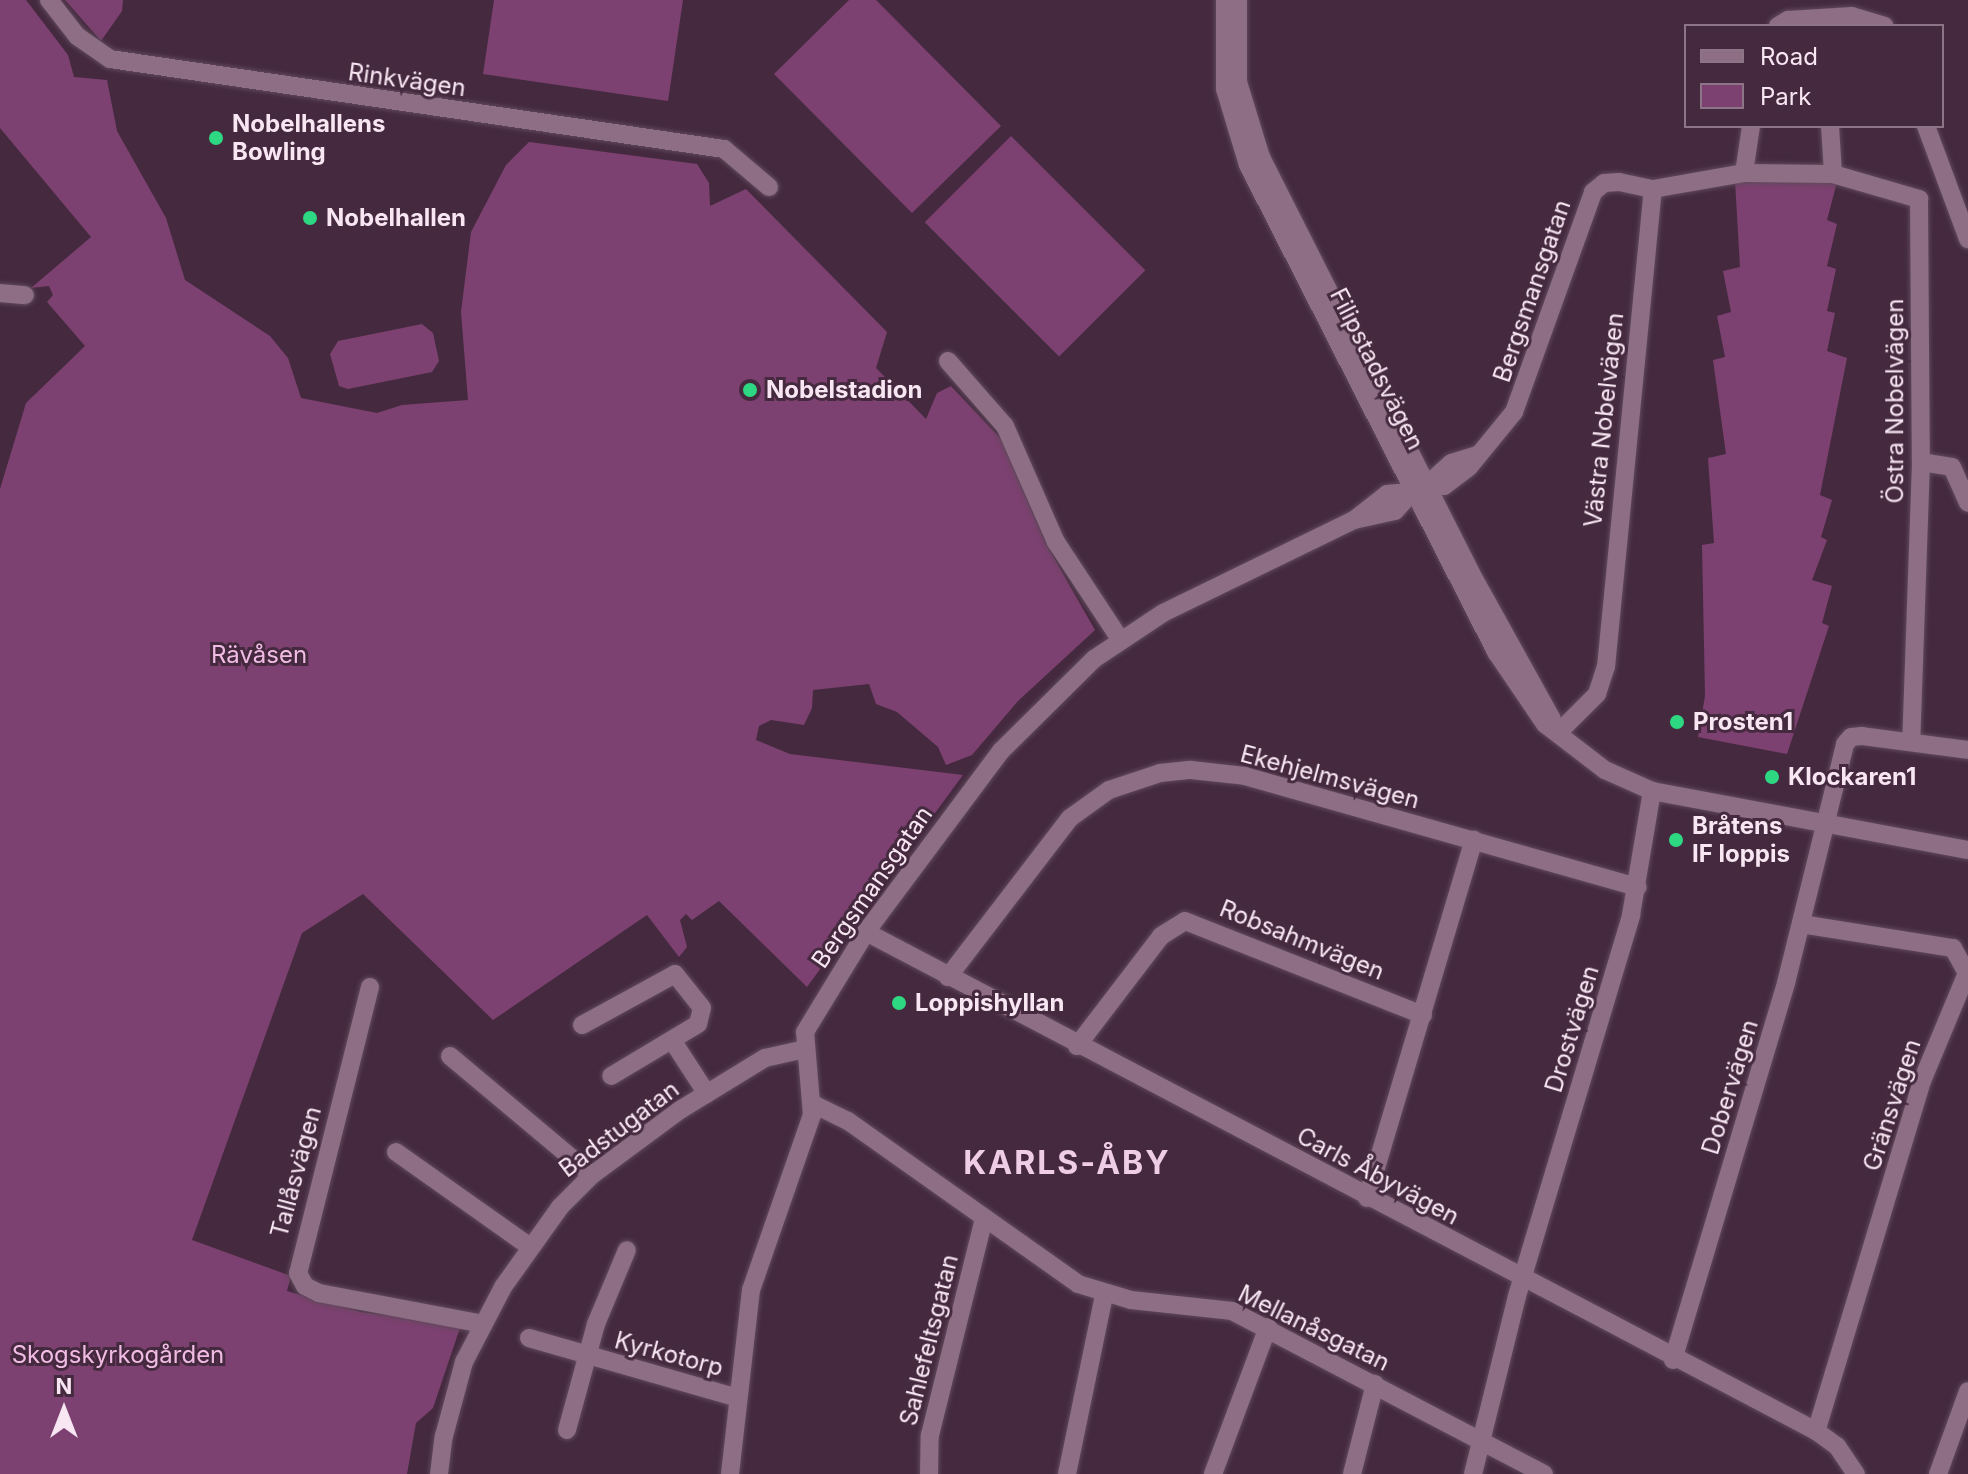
<!DOCTYPE html>
<html>
<head>
<meta charset="utf-8">
<style>
  body { margin:0 }
  #map { position:relative; width:1968px; height:1474px; overflow:hidden; background:#452a3f; font-family:Inter,sans-serif }
  div>[style] { position:absolute }
  .green>* { inset:0; background:#7c4170; transform-origin:0 0 }
  .roads { filter:drop-shadow(0 0 2px #60495b) drop-shadow(0 0 2px #60495b) }
  .minor>* { height:18px; margin:-9px; padding:0 9px; transform-origin:9px; border-radius:9px; background:#8d6e85 }
  .dots>* { width:22px; height:22px; translate:-50% -50%; box-sizing:border-box; border:4px solid #452a3f; border-radius:50% }
  span { translate:-50% -50%; white-space:nowrap; text-align:center; line-height:1.15; -webkit-text-stroke:6px #452a3f; paint-order:stroke }
  .street-label { font-size:24px; color:#f8e6f3 }
  .poi-label { font-size:24px; color:#f8e6f3; font-weight:700 }
  .left { translate:0 -50%; text-align:left }
  .park-label { font-size:24px; color:#f1bce4 }
  .district-label { font-size:32px; color:#f0cde7; font-weight:700; letter-spacing:2px }
  .legend { position:absolute; left:1684px; top:24px; width:260px; height:104px; box-sizing:border-box; background:#452a3f; border:2px solid #8d7587; margin:0; padding:10px 14px; list-style:none; font-size:24px; color:#f8e6f3 }
  .legend li { display:flex; align-items:center; gap:16px; height:40px }
  .legend b { width:40px; border:2px solid #8d7587 }
  .north { position:absolute; left:24px; top:1370px; width:80px; height:80px; -webkit-text-stroke:6px #452a3f; paint-order:stroke; rotate:0deg; font-size:22px; font-weight:700; line-height:32px; text-align:center; color:#f8e6f3 }
  .north::after { content:''; display:block; margin:auto; width:28px; height:36px; background:#f8e6f3; clip-path:polygon(50% 0,100% 100%,50% 72%,0 100%) }
</style>
</head>
<body>
<div id="map">
  <div class="green">
    <div style="clip-path:polygon(0 0,26px 0,68px 55px,74px 77px,107px 80px,117px 131px,166px 218px,185px 280px,270px 336px,288px 358px,301px 398px,377px 413px,402px 405px,468px 400px,461px 312px,471px 232px,506px 165px,529px 142px,697px 164px,709px 183px,710px 206px,746px 189px,887px 332px,876px 368px,926px 419px,937px 393px,951px 386px,1001px 439px,1046px 544px,1095px 630px,1018px 701px,972px 755px,946px 765px,938px 747px,897px 712px,876px 704px,869px 684px,813px 690px,812px 708px,804px 725px,771px 720px,759px 726px,756px 740px,790px 754px,963px 775px,807px 987px,719px 901px,692px 920px,686px 914px,680px 920px,687px 947px,679px 957px,647px 915px,493px 1020px,363px 894px,302px 933px,192px 1240px,291px 1276px,287px 1291px,361px 1312px,461px 1325px,433px 1408px,416px 1423px,407px 1474px,0 1474px,0 489px,26px 403px,85px 346px,47px 302px,53px 295px,49px 286px,31px 288px,91px 237px,0 128px)"></div>
    <div style="clip-path:polygon(65px 0,123px 0,122px 11px,101px 41px)"></div>
    <div style="clip-path:polygon(494px 0,683px 0,668px 101px,483px 74px)"></div>
    <div style="clip-path:polygon(849px 0,876px 0,1001px 126px,912px 213px,774px 74px)"></div>
    <div style="left:1011px;top:136px;width:190px;height:122px;rotate:45deg"></div>
    <div style="clip-path:polygon(1735px 181px,1837px 182px,1827px 220px,1837px 224px,1827px 266px,1836px 269px,1827px 311px,1835px 313px,1827px 351px,1847px 358px,1820px 495px,1832px 500px,1821px 537px,1827px 540px,1812px 580px,1832px 586px,1822px 623px,1829px 626px,1787px 754px,1698px 737px,1705px 696px,1702px 545px,1714px 543px,1708px 458px,1726px 454px,1713px 360px,1725px 357px,1717px 316px,1731px 312px,1723px 271px,1740px 267px)"></div>
    <div style="clip-path:polygon(422px 324px,433px 333px,439px 361px,432px 372px,348px 389px,339px 386px,330px 354px,338px 341px)"></div>
  </div>
  <div class="roads">
    <div class="minor">
      <div style="left:49px;top:0;width:46px;rotate:52.1deg"></div>
      <div style="left:77px;top:36px;width:40px;rotate:34.9deg"></div>
      <div style="left:110px;top:59px;width:621px;rotate:8.34deg"></div>
      <div style="left:724px;top:149px;width:59px;rotate:40.2deg"></div>
      <div style="left:1225px;top:0;width:89px;rotate:90deg"></div>
      <div style="left:1225px;top:89px;width:79px;rotate:73.2deg"></div>
      <div style="left:1248px;top:165px;width:547px;rotate:63.01deg"></div>
      <div style="left:1496px;top:652px;width:87px;rotate:55.8deg"></div>
      <div style="left:1545px;top:724px;width:76px;rotate:37.5deg"></div>
      <div style="left:1605px;top:770px;width:51px;rotate:24.1deg"></div>
      <div style="left:1652px;top:791px;width:321px;rotate:10.6deg"></div>
      <div style="left:1238px;top:0;width:82px;rotate:90deg"></div>
      <div style="left:1238px;top:82px;width:78px;rotate:73deg"></div>
      <div style="left:1261px;top:157px;width:466px;rotate:63.2deg"></div>
      <div style="left:1471px;top:573px;width:167px;rotate:61deg"></div>
      <div style="left:1778px;top:26px;width:12px;rotate:-31deg"></div>
      <div style="left:1788px;top:20px;width:64px;rotate:-3.6deg"></div>
      <div style="left:1852px;top:16px;width:34px;rotate:17deg"></div>
      <div style="left:1830px;top:126px;width:48px;rotate:86.4deg"></div>
      <div style="left:1833px;top:174px;width:90px;rotate:16.2deg"></div>
      <div style="left:1919px;top:199px;width:263px;rotate:89.6deg"></div>
      <div style="left:1921px;top:462px;width:280px;rotate:92deg"></div>
      <div style="left:1926px;top:126px;width:121px;rotate:69.6deg"></div>
      <div style="left:1744px;top:173px;width:48px;rotate:-81.5deg"></div>
      <div style="left:0;top:293px;width:25px;rotate:5deg"></div>
      <div style="left:948px;top:361px;width:86px;rotate:48.8deg"></div>
      <div style="left:1005px;top:426px;width:127px;rotate:66.3deg"></div>
      <div style="left:1056px;top:542px;width:116px;rotate:56.6deg"></div>
      <div style="left:1921px;top:462px;width:31px;rotate:9deg"></div>
      <div style="left:1952px;top:467px;width:39px;rotate:66deg"></div>
      <div style="left:1428px;top:484px;width:16px;rotate:7deg"></div>
      <div style="left:1444px;top:486px;width:31px;rotate:-37deg"></div>
      <div style="left:1469px;top:467px;width:71px;rotate:-50.7deg"></div>
      <div style="left:1514px;top:412px;width:234px;rotate:-70.2deg"></div>
      <div style="left:1593px;top:192px;width:14px;rotate:-39deg"></div>
      <div style="left:1604px;top:183px;width:15px;rotate:-4deg"></div>
      <div style="left:1619px;top:182px;width:35px;rotate:12deg"></div>
      <div style="left:1428px;top:484px;width:31px;rotate:-42deg"></div>
      <div style="left:1451px;top:463px;width:27px;rotate:-17deg"></div>
      <div style="left:1354px;top:520px;width:42px;rotate:-12.4deg"></div>
      <div style="left:1395px;top:511px;width:25px;rotate:-48deg"></div>
      <div style="left:1559px;top:732px;width:54px;rotate:-45deg"></div>
      <div style="left:1597px;top:694px;width:28px;rotate:-72deg"></div>
      <div style="left:1606px;top:667px;width:480px;rotate:-84.4deg"></div>
      <div style="left:1653px;top:189px;width:92px;rotate:-10deg"></div>
      <div style="left:1744px;top:173px;width:89px;rotate:0.6deg"></div>
      <div style="left:1801px;top:924px;width:154px;rotate:9deg"></div>
      <div style="left:1953px;top:948px;width:29px;rotate:61deg"></div>
      <div style="left:1967px;top:973px;width:117px;rotate:112.6deg"></div>
      <div style="left:1922px;top:1081px;width:366px;rotate:106.8deg"></div>
      <div style="left:866px;top:932px;width:1073px;rotate:27.71deg"></div>
      <div style="left:1816px;top:1431px;width:26px;rotate:36deg"></div>
      <div style="left:1837px;top:1446px;width:34px;rotate:56deg"></div>
      <div style="left:948px;top:977px;width:200px;rotate:-52.5deg"></div>
      <div style="left:1070px;top:818px;width:48px;rotate:-35.7deg"></div>
      <div style="left:1109px;top:790px;width:54px;rotate:-18.4deg"></div>
      <div style="left:1160px;top:773px;width:31px;rotate:-6deg"></div>
      <div style="left:1191px;top:770px;width:54px;rotate:6.3deg"></div>
      <div style="left:1245px;top:776px;width:408px;rotate:15.8deg"></div>
      <div style="left:370px;top:987px;width:295px;rotate:104.1deg"></div>
      <div style="left:298px;top:1273px;width:15px;rotate:62deg"></div>
      <div style="left:305px;top:1286px;width:16px;rotate:27deg"></div>
      <div style="left:319px;top:1293px;width:167px;rotate:10.7deg"></div>
      <div style="left:582px;top:1025px;width:106px;rotate:-28.7deg"></div>
      <div style="left:675px;top:974px;width:43px;rotate:51.5deg"></div>
      <div style="left:702px;top:1008px;width:16px;rotate:104deg"></div>
      <div style="left:698px;top:1024px;width:101px;rotate:149.1deg"></div>
      <div style="left:672px;top:1040px;width:64px;rotate:57.1deg"></div>
      <div style="left:1077px;top:1046px;width:138px;rotate:-52.6deg"></div>
      <div style="left:1161px;top:936px;width:28px;rotate:-32deg"></div>
      <div style="left:1185px;top:921px;width:256px;rotate:21.6deg"></div>
      <div style="left:450px;top:1056px;width:185px;rotate:40deg"></div>
      <div style="left:813px;top:1104px;width:39px;rotate:26deg"></div>
      <div style="left:848px;top:1121px;width:282px;rotate:35.3deg"></div>
      <div style="left:1078px;top:1284px;width:55px;rotate:16.8deg"></div>
      <div style="left:1131px;top:1300px;width:102px;rotate:6.2deg"></div>
      <div style="left:1232px;top:1311px;width:352px;rotate:27.6deg"></div>
      <div style="left:396px;top:1152px;width:163px;rotate:35.3deg"></div>
      <div style="left:1367px;top:1198px;width:374px;rotate:-73.4deg"></div>
      <div style="left:529px;top:1338px;width:217px;rotate:16deg"></div>
      <div style="left:1673px;top:1360px;width:394px;rotate:-73.3deg"></div>
      <div style="left:1786px;top:983px;width:246px;rotate:-76.1deg"></div>
      <div style="left:1845px;top:744px;width:9px;rotate:-49deg"></div>
      <div style="left:1851px;top:737px;width:11px;rotate:-5deg"></div>
      <div style="left:1862px;top:736px;width:107px;rotate:7.5deg"></div>
      <div style="left:567px;top:1430px;width:110px;rotate:-74.7deg"></div>
      <div style="left:596px;top:1324px;width:80px;rotate:-67.3deg"></div>
      <div style="left:439px;top:1474px;width:38px;rotate:-83deg"></div>
      <div style="left:444px;top:1436px;width:77px;rotate:-74.9deg"></div>
      <div style="left:464px;top:1362px;width:85px;rotate:-62.5deg"></div>
      <div style="left:503px;top:1287px;width:98px;rotate:-54.5deg"></div>
      <div style="left:560px;top:1207px;width:45px;rotate:-45deg"></div>
      <div style="left:592px;top:1175px;width:109px;rotate:-36.5deg"></div>
      <div style="left:680px;top:1110px;width:100px;rotate:-31.5deg"></div>
      <div style="left:765px;top:1058px;width:41px;rotate:-12.7deg"></div>
      <div style="left:730px;top:1474px;width:185px;rotate:-83.5deg"></div>
      <div style="left:751px;top:1290px;width:185px;rotate:-70.8deg"></div>
      <div style="left:812px;top:1115px;width:83px;rotate:-94.8deg"></div>
      <div style="left:805px;top:1032px;width:117px;rotate:-58.6deg"></div>
      <div style="left:866px;top:932px;width:226px;rotate:-53.3deg"></div>
      <div style="left:1001px;top:751px;width:131px;rotate:-44.7deg"></div>
      <div style="left:1094px;top:659px;width:83px;rotate:-33.7deg"></div>
      <div style="left:1163px;top:613px;width:212px;rotate:-26deg"></div>
      <div style="left:1354px;top:520px;width:42px;rotate:-38.2deg"></div>
      <div style="left:1387px;top:494px;width:25px;rotate:-5deg"></div>
      <div style="left:929px;top:1474px;width:39px;rotate:-89deg"></div>
      <div style="left:930px;top:1435px;width:224px;rotate:-76deg"></div>
      <div style="left:1067px;top:1474px;width:183px;rotate:-78.3deg"></div>
      <div style="left:1213px;top:1474px;width:157px;rotate:-69.5deg"></div>
      <div style="left:1352px;top:1474px;width:93px;rotate:-75.7deg"></div>
      <div style="left:1473px;top:1474px;width:183px;rotate:-76.1deg"></div>
      <div style="left:1517px;top:1296px;width:398px;rotate:-73.3deg"></div>
      <div style="left:1631px;top:915px;width:126px;rotate:-80.4deg"></div>
      <div style="left:1938px;top:1474px;width:88px;rotate:-70.1deg"></div>
    </div>
  </div>
  <div class="dots">
    <div style="left:216px;top:138px;background:#2ed883"></div>
    <div style="left:310px;top:218px;background:#2ed883"></div>
    <div style="left:750px;top:390px;background:#2ed883"></div>
    <div style="left:1677px;top:722px;background:#2ed883"></div>
    <div style="left:1772px;top:777px;background:#2ed883"></div>
    <div style="left:1676px;top:840px;background:#2ed883"></div>
    <div style="left:899px;top:1003px;background:#2ed883"></div>
  </div>
  <div class="street-label">
    <span style="left:407px;top:80px;rotate:8deg">Rinkvägen</span>
    <span style="left:1532px;top:291px;rotate:-71deg">Bergsmansgatan</span>
    <span style="left:1377px;top:369px;rotate:63deg">Filipstadsvägen</span>
    <span style="left:1895px;top:401px;rotate:-90deg">Östra Nobelvägen</span>
    <span style="left:1604px;top:420px;rotate:-84deg">Västra Nobelvägen</span>
    <span style="left:1330px;top:777px;rotate:15deg">Ekehjelmsvägen</span>
    <span style="left:872px;top:887px;rotate:-55deg">Bergsmansgatan</span>
    <span style="left:1302px;top:940px;rotate:22deg">Robsahmvägen</span>
    <span style="left:1572px;top:1029px;rotate:-73deg">Drostvägen</span>
    <span style="left:1730px;top:1087px;rotate:-73deg">Dobervägen</span>
    <span style="left:1892px;top:1105px;rotate:-72deg">Gränsvägen</span>
    <span style="left:619px;top:1129px;rotate:-37deg">Badstugatan</span>
    <span style="left:296px;top:1172px;rotate:-75deg">Tallåsvägen</span>
    <span style="left:1378px;top:1176px;rotate:28deg">Carls Åbyvägen</span>
    <span style="left:1314px;top:1328px;rotate:26deg">Mellanåsgatan</span>
    <span style="left:929px;top:1340px;rotate:-76deg">Sahlefeltsgatan</span>
    <span style="left:669px;top:1354px;rotate:15deg">Kyrkotorp</span>
  </div>
  <div class="poi-label">
    <span class="left" style="left:232px;top:138px">Nobelhallens<br>Bowling</span>
    <span class="left" style="left:326px;top:218px">Nobelhallen</span>
    <span class="left" style="left:766px;top:390px">Nobelstadion</span>
    <span class="left" style="left:1693px;top:722px">Prosten1</span>
    <span class="left" style="left:1788px;top:777px">Klockaren1</span>
    <span class="left" style="left:1692px;top:840px">Bråtens<br>IF loppis</span>
    <span class="left" style="left:915px;top:1003px">Loppishyllan</span>
  </div>
  <div class="park-label">
    <span style="left:259px;top:655px">Rävåsen</span>
    <span style="left:118px;top:1355px">Skogskyrkogården</span>
  </div>
  <div class="district-label">
    <span style="left:1067px;top:1163px">KARLS-ÅBY</span>
  </div>
  <ul class="legend">
  <li><b style="height:10px;background:#8d6e85"></b>Road</li>
  <li><b style="height:22px;background:#7c4170"></b>Park</li>
  </ul>
  <div class="north">N</div>
</div>
</body>
</html>
